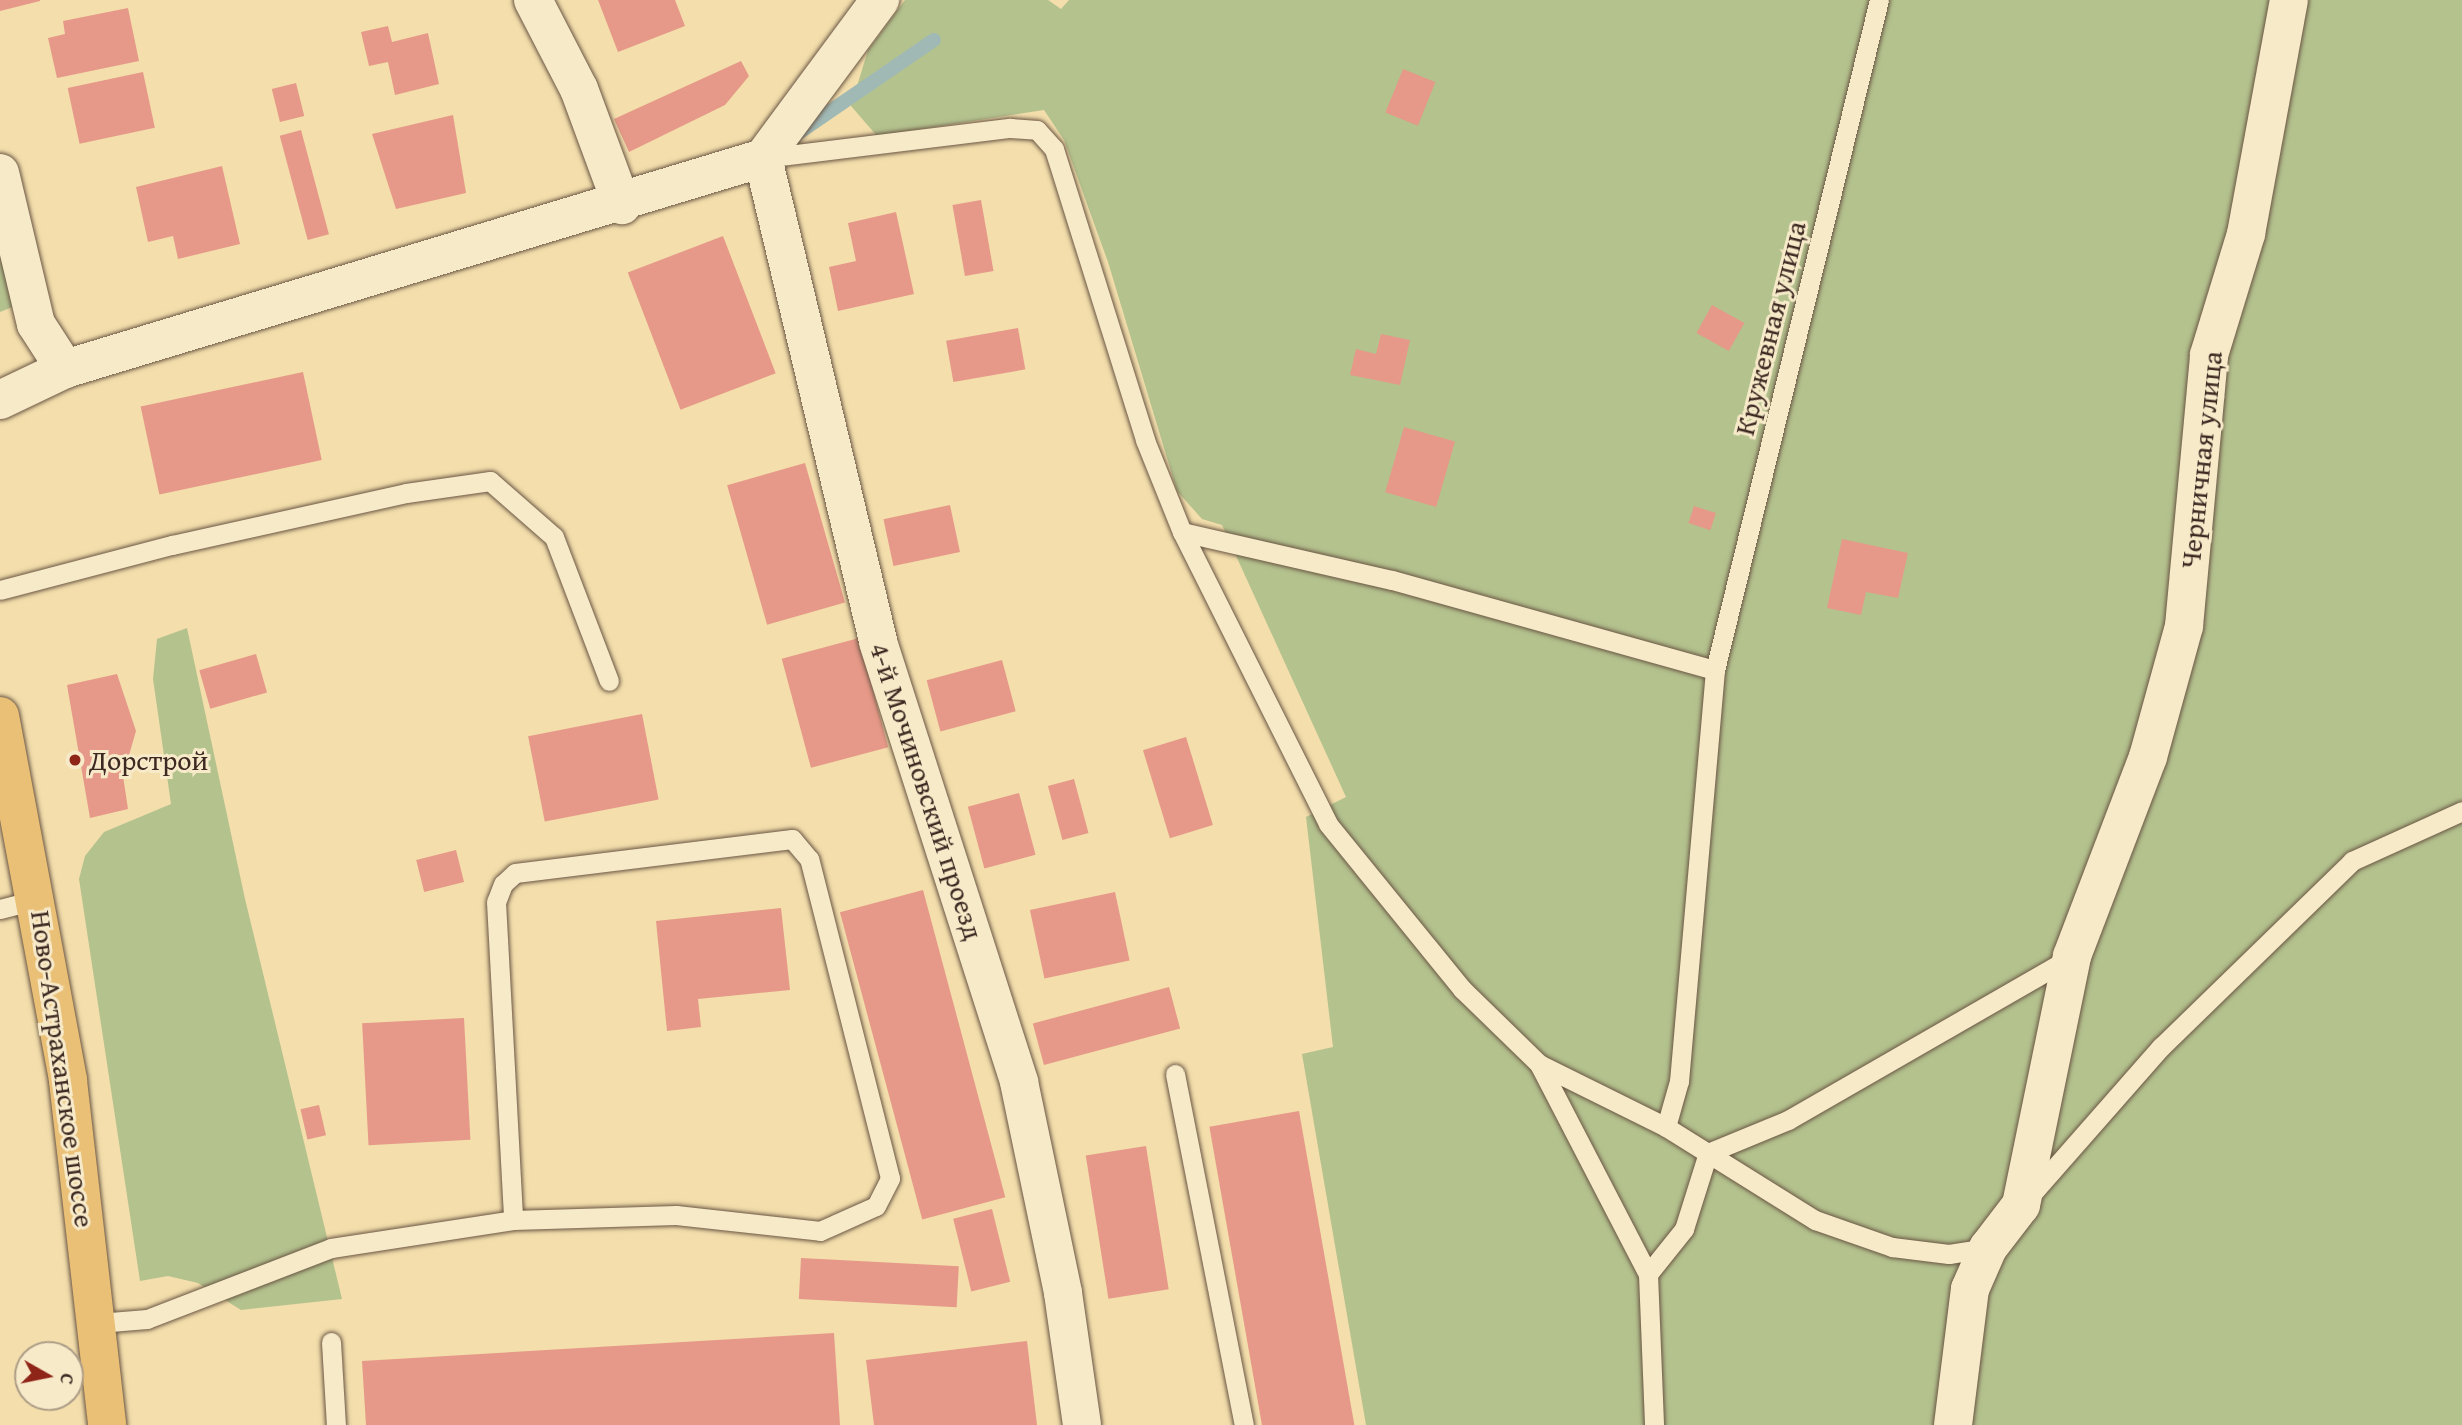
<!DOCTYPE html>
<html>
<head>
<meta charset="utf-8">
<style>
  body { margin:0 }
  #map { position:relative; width:2462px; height:1425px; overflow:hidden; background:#f3deac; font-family:"Gentium Book Plus",serif }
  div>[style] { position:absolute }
  .green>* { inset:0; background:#b4c28e }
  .stream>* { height:14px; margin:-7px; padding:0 7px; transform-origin:7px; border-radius:7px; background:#a0b9b5 }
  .building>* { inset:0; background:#e69988; transform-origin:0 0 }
  .roads { filter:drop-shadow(0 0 2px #6a5644) drop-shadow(0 0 2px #6a5644) }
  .lane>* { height:19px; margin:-9.5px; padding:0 9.5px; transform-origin:9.5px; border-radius:9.5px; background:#f7eac9 }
  .street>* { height:38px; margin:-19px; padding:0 19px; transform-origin:19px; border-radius:19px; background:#f7eac9 }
  .primary>* { height:38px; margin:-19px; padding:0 19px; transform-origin:19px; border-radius:19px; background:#eabf76 }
  .dots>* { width:19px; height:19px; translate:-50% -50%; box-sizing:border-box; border:4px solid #f7eac9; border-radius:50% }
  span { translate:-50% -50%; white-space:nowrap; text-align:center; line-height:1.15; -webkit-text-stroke:6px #f7eac9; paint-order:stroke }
  .street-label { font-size:28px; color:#3d2922 }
  .poi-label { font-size:28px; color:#3d2922 }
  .left { translate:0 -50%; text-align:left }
  .north { position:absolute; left:14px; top:1341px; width:70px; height:70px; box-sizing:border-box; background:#f7eac9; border:2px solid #ad9d86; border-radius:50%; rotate:99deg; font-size:19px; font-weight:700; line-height:28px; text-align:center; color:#3d2922 }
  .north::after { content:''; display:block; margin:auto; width:24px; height:32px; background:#8f2418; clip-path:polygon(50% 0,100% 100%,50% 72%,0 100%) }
</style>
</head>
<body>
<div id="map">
  <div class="green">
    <div style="clip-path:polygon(905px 0,1048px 0,1061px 9px,1069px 0,2462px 0,2462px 1425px,1366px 1425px,1302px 1054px,1333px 1047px,1306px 817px,1346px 797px,1222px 525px,1202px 519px,1177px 491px,1108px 262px,1064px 140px,1044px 110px,877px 136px,851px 106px,868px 50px)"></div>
    <div style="clip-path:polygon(0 243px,15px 306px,0 312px)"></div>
    <div style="clip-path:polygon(187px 628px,245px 899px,342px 1299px,241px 1310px,198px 1283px,168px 1276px,140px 1281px,79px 879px,85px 856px,104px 832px,171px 804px,153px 679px,157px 639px)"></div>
  </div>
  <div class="stream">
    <div style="left:797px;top:134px;width:166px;rotate:-34.5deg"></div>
  </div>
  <div class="building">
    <div style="clip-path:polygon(0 0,40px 0,40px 1px,0 11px)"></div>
    <div style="clip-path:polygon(598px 0,675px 0,685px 26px,618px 52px)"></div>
    <div style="clip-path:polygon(128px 8px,139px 61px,57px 78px,48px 38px,65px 34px,63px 21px)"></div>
    <div style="clip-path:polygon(388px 26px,392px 42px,428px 33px,439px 84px,395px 95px,388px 62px,369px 66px,361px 32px)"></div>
    <div style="clip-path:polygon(741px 61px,749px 76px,725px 105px,629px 152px,614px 119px)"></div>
    <div style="left:1403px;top:69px;width:35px;height:47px;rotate:22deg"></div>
    <div style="left:143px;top:72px;width:57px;height:77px;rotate:78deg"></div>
    <div style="left:296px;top:83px;width:34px;height:25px;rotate:76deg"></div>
    <div style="clip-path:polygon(453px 115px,466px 193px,396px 209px,372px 134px)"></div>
    <div style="left:301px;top:130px;width:108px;height:22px;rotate:75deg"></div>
    <div style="clip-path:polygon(222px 166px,240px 244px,178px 259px,173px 236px,148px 242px,136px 187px)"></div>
    <div style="left:981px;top:200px;width:72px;height:29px;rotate:80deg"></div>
    <div style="clip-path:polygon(896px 212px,914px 294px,838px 311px,829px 267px,856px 261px,848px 223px)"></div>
    <div style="left:723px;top:236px;width:147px;height:102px;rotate:69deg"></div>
    <div style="left:1712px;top:305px;width:37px;height:32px;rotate:29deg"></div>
    <div style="left:1018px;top:328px;width:42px;height:73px;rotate:80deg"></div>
    <div style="clip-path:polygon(1381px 334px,1410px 340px,1400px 385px,1350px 375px,1356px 349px,1376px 354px)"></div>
    <div style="left:303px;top:372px;width:90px;height:166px;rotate:78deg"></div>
    <div style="left:1404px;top:427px;width:53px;height:68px;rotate:16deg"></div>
    <div style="left:805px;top:463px;width:145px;height:81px;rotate:74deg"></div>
    <div style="left:950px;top:505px;width:48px;height:68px;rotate:78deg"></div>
    <div style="left:1694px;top:506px;width:23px;height:18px;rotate:18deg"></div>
    <div style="clip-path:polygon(1842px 539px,1908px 553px,1898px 598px,1866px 592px,1861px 615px,1827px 608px)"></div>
    <div style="left:859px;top:638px;width:113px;height:80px;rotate:75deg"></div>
    <div style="left:256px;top:654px;width:40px;height:59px;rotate:74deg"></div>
    <div style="left:1002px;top:660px;width:53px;height:78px;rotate:75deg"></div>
    <div style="clip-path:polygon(117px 674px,136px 731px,123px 776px,128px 809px,90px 818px,67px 685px)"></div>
    <div style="left:642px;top:714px;width:87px;height:116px;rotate:79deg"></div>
    <div style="left:1186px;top:737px;width:92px;height:45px;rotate:73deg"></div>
    <div style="left:1074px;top:779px;width:56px;height:27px;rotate:75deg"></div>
    <div style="left:1019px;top:793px;width:64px;height:53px;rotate:75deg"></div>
    <div style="left:456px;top:850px;width:33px;height:41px;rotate:76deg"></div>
    <div style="left:923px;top:890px;width:318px;height:86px;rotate:75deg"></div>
    <div style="left:1115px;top:892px;width:70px;height:87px;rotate:78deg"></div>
    <div style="clip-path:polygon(781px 908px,790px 990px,698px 999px,701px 1027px,667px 1031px,656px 921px)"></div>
    <div style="left:1169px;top:987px;width:43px;height:141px;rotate:75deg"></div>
    <div style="left:464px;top:1018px;width:122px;height:102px;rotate:87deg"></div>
    <div style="left:319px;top:1105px;width:31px;height:19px;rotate:77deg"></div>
    <div style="left:1299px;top:1111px;width:319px;height:91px;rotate:80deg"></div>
    <div style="left:1146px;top:1146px;width:145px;height:61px;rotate:81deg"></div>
    <div style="left:992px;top:1209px;width:75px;height:40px;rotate:76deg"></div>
    <div style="left:801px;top:1258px;width:158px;height:41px;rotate:3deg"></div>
    <div style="clip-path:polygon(834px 1333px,840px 1425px,366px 1425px,362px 1361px)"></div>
    <div style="clip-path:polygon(1027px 1341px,1037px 1425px,874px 1425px,866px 1360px)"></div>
  </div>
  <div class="roads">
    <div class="lane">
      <div style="left:764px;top:158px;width:248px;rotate:-7deg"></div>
      <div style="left:1010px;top:128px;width:27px;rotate:4deg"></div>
      <div style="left:1037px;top:130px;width:25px;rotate:48deg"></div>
      <div style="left:1054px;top:149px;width:305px;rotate:72.6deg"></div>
      <div style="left:1145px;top:440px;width:99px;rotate:68.1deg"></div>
      <div style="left:1182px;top:532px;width:326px;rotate:63.4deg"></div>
      <div style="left:1328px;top:824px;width:213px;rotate:50.9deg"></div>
      <div style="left:1462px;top:989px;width:107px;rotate:44.2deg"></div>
      <div style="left:1539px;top:1064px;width:142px;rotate:26.4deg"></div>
      <div style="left:1666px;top:1127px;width:176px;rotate:32deg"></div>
      <div style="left:1815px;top:1220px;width:82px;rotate:19.3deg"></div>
      <div style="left:1892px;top:1247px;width:57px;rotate:7deg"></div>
      <div style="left:1949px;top:1254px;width:39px;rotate:-9deg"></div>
      <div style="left:1182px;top:532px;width:215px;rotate:12.9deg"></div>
      <div style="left:1392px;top:580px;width:335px;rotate:15.6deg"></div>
      <div style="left:1715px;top:670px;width:413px;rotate:95deg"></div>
      <div style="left:1679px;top:1081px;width:48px;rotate:105.8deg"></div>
      <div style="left:0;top:590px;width:178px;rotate:-14.7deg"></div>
      <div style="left:172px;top:545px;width:240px;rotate:-12.5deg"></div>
      <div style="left:406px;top:493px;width:85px;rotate:-8.1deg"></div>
      <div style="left:490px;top:481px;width:85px;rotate:41.2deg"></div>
      <div style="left:554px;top:537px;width:154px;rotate:69.1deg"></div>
      <div style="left:1715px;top:670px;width:690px;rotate:-76.25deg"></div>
      <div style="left:0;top:909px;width:40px;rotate:-14.4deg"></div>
      <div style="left:1539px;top:1064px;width:237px;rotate:62.6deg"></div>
      <div style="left:1648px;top:1274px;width:151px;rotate:87.7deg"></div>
      <div style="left:1175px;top:1074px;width:358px;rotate:78.9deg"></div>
      <div style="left:2029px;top:1197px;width:200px;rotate:-48.7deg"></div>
      <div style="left:2161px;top:1047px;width:267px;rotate:-44.2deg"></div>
      <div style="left:2352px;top:861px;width:121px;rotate:-24.4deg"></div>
      <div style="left:1648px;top:1274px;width:58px;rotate:-51.3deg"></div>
      <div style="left:1684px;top:1229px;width:80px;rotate:-72.5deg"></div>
      <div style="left:1708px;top:1153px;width:87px;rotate:-22.4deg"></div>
      <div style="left:1788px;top:1120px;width:327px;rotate:-29.9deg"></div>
      <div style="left:98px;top:1323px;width:49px;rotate:-4.7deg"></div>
      <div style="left:147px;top:1319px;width:197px;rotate:-21.1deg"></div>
      <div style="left:331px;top:1248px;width:184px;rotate:-8.7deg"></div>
      <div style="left:513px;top:1220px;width:163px;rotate:-1.8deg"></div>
      <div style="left:676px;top:1215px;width:145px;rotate:6.3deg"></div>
      <div style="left:820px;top:1231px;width:61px;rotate:-24.1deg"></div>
      <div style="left:876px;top:1206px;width:31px;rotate:-63deg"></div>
      <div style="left:890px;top:1178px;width:329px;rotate:-104.2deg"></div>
      <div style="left:809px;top:859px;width:26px;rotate:-130deg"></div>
      <div style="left:792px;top:839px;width:279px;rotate:173deg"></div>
      <div style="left:515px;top:873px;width:16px;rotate:137deg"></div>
      <div style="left:503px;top:884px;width:19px;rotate:111deg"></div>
      <div style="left:496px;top:902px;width:318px;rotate:86.9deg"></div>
      <div style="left:331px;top:1342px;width:83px;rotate:86.6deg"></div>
    </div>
    <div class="street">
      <div style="left:533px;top:0;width:100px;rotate:62.7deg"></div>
      <div style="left:579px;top:89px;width:124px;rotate:69.7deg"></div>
      <div style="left:763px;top:158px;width:497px;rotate:76.6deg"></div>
      <div style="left:878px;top:642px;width:462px;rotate:72.2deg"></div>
      <div style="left:1019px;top:1082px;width:216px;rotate:78.2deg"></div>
      <div style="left:1063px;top:1293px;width:133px;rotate:81.8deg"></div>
      <div style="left:0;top:173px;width:155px;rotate:76.6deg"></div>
      <div style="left:36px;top:324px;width:54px;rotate:57.2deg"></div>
      <div style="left:0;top:400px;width:72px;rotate:-25.5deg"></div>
      <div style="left:65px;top:369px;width:729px;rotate:-16.82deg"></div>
      <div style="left:763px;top:158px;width:197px;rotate:-53.5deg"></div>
      <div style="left:1953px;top:1425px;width:137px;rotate:-82.9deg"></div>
      <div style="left:1970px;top:1289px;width:45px;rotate:-66.3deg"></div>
      <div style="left:1988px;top:1248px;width:54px;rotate:-52.5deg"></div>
      <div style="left:2021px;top:1205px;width:254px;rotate:-78.4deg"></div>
      <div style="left:2072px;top:956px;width:213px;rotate:-69.1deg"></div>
      <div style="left:2148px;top:757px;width:136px;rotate:-74.6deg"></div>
      <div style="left:2184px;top:626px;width:272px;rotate:-84.7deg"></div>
      <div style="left:2209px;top:355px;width:127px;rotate:-73deg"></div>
      <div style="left:2246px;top:234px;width:238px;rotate:-79.6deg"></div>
    </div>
    <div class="primary">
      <div style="left:0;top:716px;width:371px;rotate:79.4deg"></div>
      <div style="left:68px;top:1081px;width:346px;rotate:83.5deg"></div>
    </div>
  </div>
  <div class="dots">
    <div style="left:75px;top:760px;background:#8f2418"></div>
  </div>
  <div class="street-label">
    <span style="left:1770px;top:328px;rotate:-76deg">Кружевная улица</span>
    <span style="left:2201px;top:460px;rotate:-84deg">Черничная улица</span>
    <span style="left:927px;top:791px;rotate:72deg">4-й Мочиновский проезд</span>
    <span style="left:63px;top:1069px;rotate:82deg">Ново-Астраханское шоссе</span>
  </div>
  <div class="poi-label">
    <span class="left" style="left:89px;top:760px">Дорстрой</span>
  </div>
  <div class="north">С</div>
</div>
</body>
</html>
